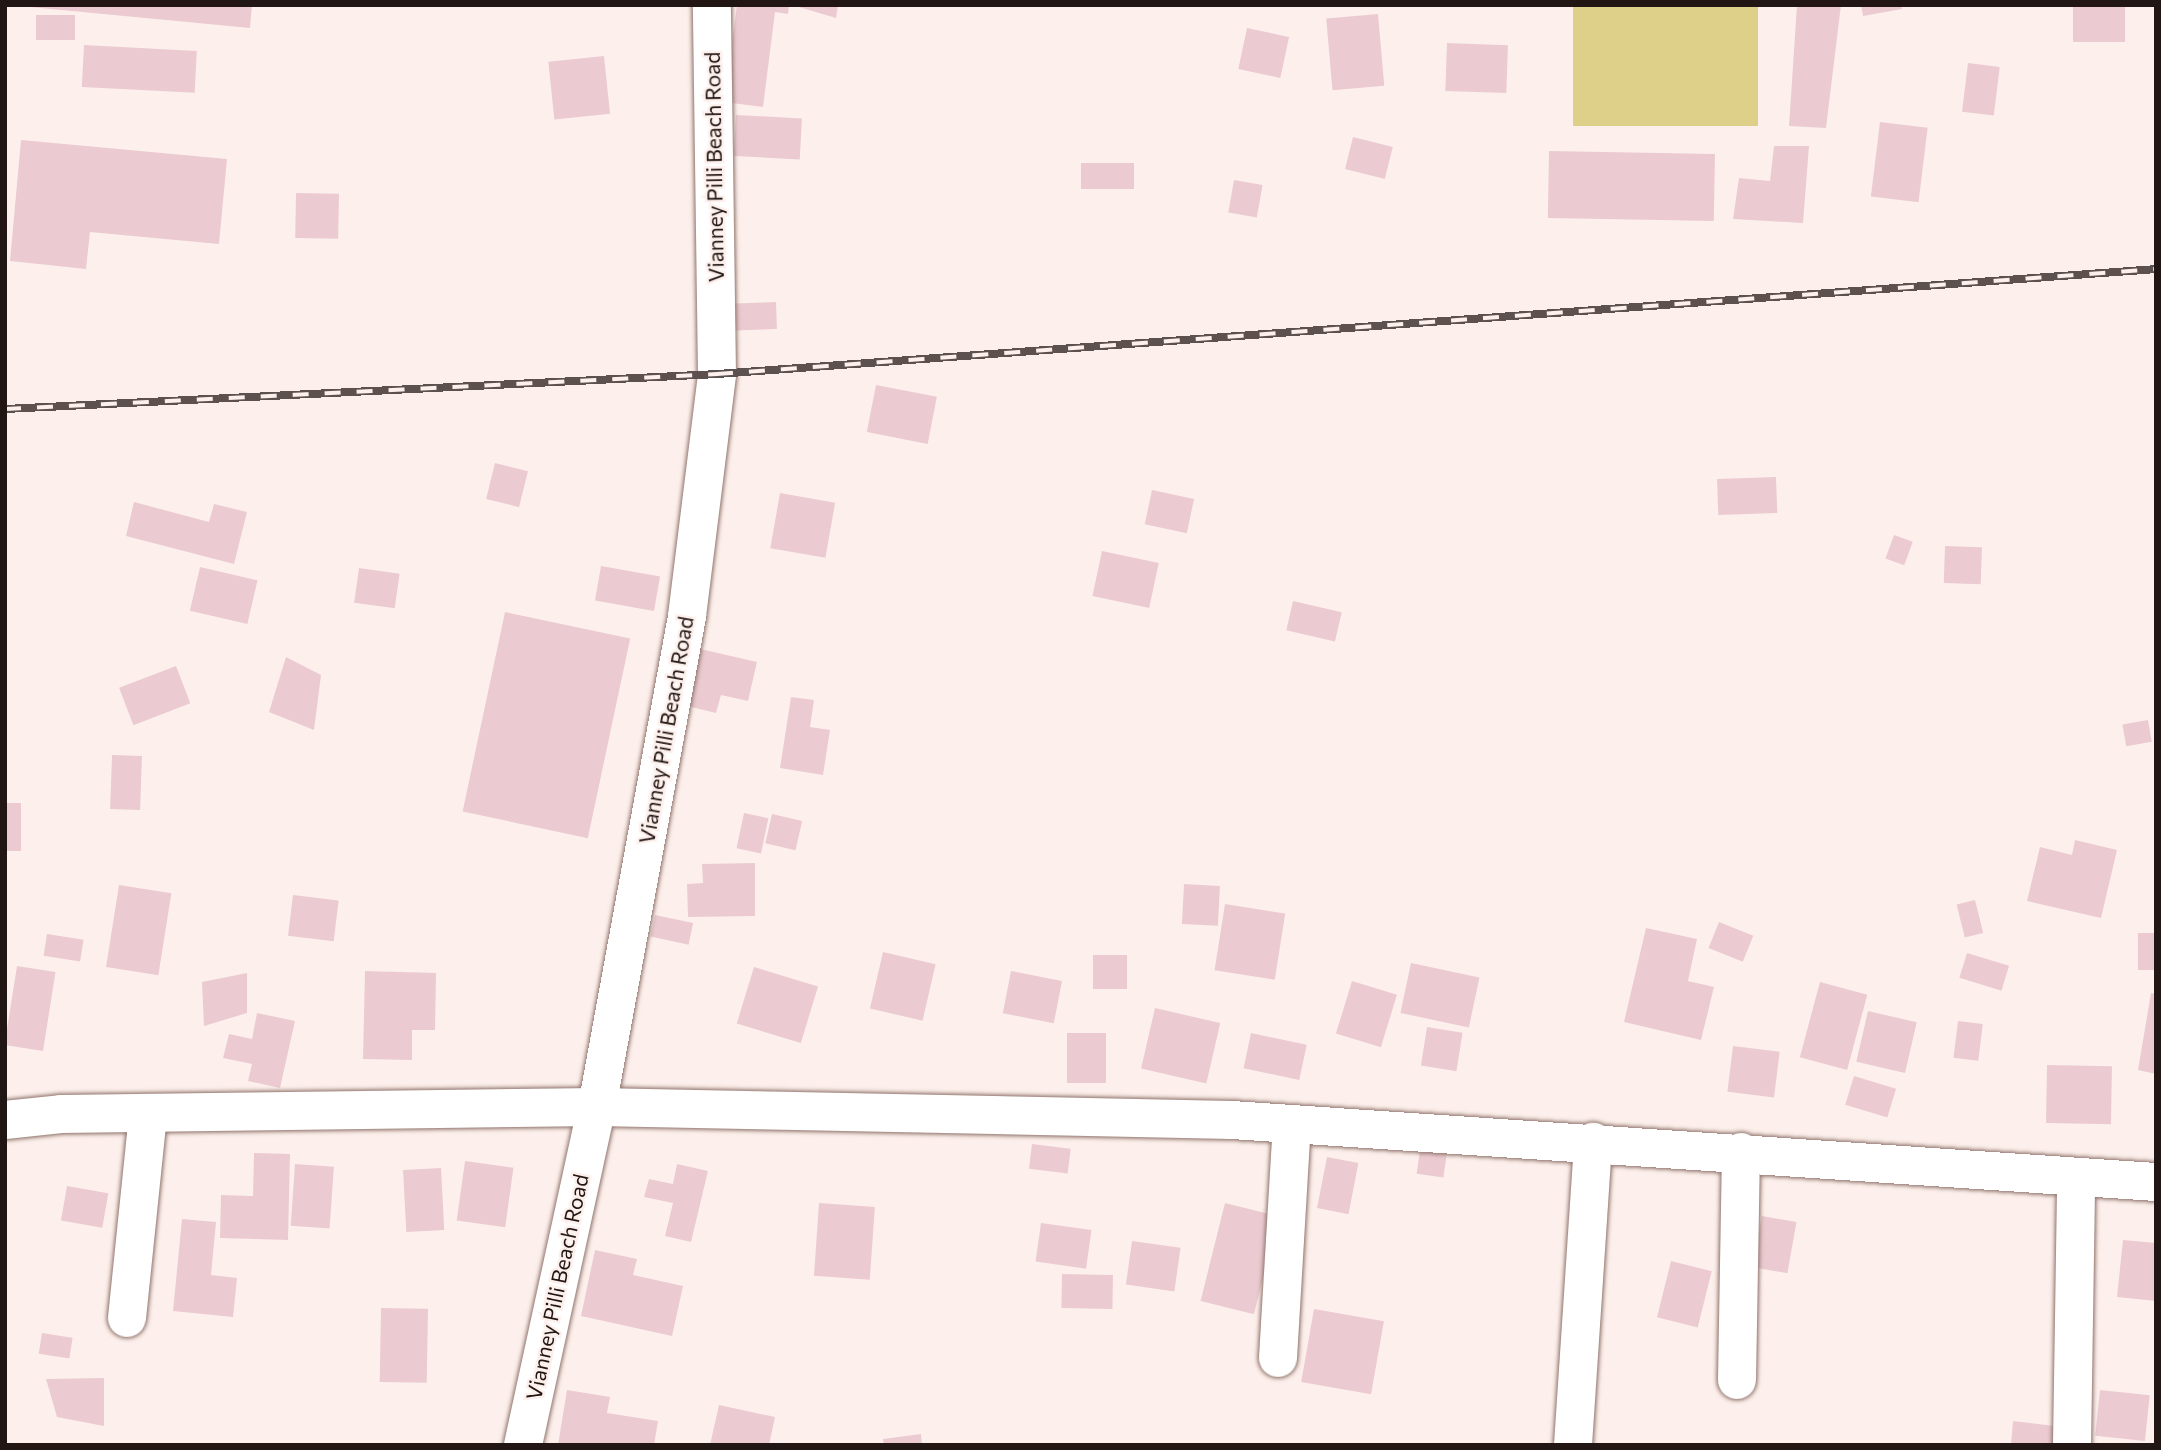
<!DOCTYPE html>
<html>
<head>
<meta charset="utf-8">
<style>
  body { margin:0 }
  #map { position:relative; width:2161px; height:1450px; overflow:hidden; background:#fdf0ec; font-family:Commissioner,sans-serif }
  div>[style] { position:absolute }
  .green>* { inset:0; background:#dfd089; transform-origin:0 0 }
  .building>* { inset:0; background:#ebcbd1; transform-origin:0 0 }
  .roads { filter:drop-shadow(0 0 2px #90746c) drop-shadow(0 0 2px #90746c) }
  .minor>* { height:38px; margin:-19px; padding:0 19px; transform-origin:19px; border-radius:19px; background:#fff }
  .rail>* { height:8px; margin-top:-4px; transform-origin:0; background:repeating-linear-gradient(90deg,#fdf0ec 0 16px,#5c514e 0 32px); box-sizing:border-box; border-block:2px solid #5c514e }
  span { translate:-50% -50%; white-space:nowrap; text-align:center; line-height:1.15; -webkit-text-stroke:5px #fdf0ec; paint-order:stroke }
  .street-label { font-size:21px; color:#211613 }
  .frame { position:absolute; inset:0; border:7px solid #211613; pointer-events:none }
</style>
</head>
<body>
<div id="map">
  <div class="green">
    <div style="left:1573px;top:5px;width:185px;height:121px"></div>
  </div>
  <div class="building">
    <div style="clip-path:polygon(9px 5px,252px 5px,250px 28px)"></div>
    <div style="clip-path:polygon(737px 5px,789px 5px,788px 14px,775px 12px,763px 107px,724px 102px)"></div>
    <div style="clip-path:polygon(792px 5px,838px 5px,836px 18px)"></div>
    <div style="clip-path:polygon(1797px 5px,1841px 5px,1826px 128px,1789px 126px)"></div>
    <div style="clip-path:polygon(1861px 5px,1901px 5px,1902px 9px,1863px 16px)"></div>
    <div style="left:2073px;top:5px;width:52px;height:37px"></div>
    <div style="left:1378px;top:14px;width:72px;height:52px;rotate:85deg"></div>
    <div style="left:36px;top:15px;width:39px;height:25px"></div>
    <div style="left:1247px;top:28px;width:43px;height:42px;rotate:12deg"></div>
    <div style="left:1447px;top:43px;width:61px;height:48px;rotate:2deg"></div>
    <div style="left:84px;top:45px;width:113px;height:42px;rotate:3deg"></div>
    <div style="left:604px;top:56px;width:58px;height:56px;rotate:84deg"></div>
    <div style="left:1968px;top:63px;width:32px;height:49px;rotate:7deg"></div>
    <div style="left:736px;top:115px;width:66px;height:41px;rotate:3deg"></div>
    <div style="left:1880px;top:122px;width:48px;height:75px;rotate:7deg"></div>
    <div style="left:1353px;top:137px;width:41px;height:33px;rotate:14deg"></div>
    <div style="clip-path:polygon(21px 140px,227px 159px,219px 244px,90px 232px,86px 269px,10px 261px)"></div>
    <div style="clip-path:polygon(1774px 146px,1809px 146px,1803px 223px,1733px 219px,1739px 178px,1770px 181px)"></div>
    <div style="left:1549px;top:151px;width:166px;height:67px;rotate:1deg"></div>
    <div style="left:1134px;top:163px;width:26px;height:53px;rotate:90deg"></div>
    <div style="left:1234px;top:180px;width:29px;height:33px;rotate:10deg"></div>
    <div style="left:296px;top:193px;width:43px;height:45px;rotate:1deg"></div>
    <div style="left:776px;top:302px;width:27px;height:42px;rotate:88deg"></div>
    <div style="left:876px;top:385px;width:62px;height:48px;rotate:11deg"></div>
    <div style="left:495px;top:463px;width:34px;height:37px;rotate:14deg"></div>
    <div style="left:1776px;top:477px;width:36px;height:59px;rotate:88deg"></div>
    <div style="left:1152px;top:490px;width:43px;height:35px;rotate:12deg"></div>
    <div style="left:780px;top:493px;width:56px;height:56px;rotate:10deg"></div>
    <div style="clip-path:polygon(134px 502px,209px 522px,214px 504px,247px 512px,234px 564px,126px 536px)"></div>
    <div style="left:1894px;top:535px;width:20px;height:25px;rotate:20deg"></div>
    <div style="left:1945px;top:546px;width:37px;height:37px;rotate:2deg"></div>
    <div style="left:1102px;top:551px;width:58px;height:46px;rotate:12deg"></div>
    <div style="left:601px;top:566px;width:60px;height:35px;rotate:10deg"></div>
    <div style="left:200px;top:567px;width:59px;height:45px;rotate:13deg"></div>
    <div style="left:359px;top:568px;width:41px;height:35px;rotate:8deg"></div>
    <div style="left:1293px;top:601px;width:50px;height:30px;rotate:13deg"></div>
    <div style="left:505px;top:612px;width:128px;height:204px;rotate:12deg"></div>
    <div style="clip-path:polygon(696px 648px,757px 662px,748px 701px,721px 695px,716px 713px,683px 705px)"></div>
    <div style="clip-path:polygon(286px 657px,321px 675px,314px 730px,269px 712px)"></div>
    <div style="left:176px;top:666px;width:40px;height:61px;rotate:69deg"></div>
    <div style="clip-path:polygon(791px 697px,814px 700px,810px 727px,830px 730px,823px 775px,780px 768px)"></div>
    <div style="left:2148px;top:720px;width:22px;height:26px;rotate:80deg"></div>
    <div style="left:112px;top:755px;width:30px;height:54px;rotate:2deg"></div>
    <div style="left:5px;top:803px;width:16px;height:48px"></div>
    <div style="left:744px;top:813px;width:25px;height:36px;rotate:12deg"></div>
    <div style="left:772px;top:814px;width:31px;height:30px;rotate:13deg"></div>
    <div style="clip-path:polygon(2075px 840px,2117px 850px,2101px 918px,2027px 901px,2040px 847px,2072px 855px)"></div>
    <div style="clip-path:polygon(755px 863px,755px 916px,688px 917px,687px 884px,703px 883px,702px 864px)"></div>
    <div style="left:1184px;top:884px;width:36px;height:40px;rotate:3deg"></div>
    <div style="left:119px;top:885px;width:53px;height:83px;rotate:9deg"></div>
    <div style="left:293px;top:895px;width:46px;height:41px;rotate:7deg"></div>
    <div style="left:1975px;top:900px;width:34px;height:19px;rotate:76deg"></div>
    <div style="left:1225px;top:904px;width:61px;height:67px;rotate:9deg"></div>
    <div style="left:655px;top:915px;width:39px;height:22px;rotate:12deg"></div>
    <div style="left:1719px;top:922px;width:37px;height:28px;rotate:22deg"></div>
    <div style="clip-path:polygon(1646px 928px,1697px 939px,1688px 981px,1714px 987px,1701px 1040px,1624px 1022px)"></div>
    <div style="left:2156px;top:933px;width:37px;height:18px;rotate:90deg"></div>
    <div style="left:47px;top:934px;width:37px;height:22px;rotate:9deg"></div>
    <div style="left:883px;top:952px;width:54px;height:58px;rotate:13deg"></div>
    <div style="left:1967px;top:953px;width:44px;height:26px;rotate:17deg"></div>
    <div style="left:1093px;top:955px;width:34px;height:34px"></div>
    <div style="left:1411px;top:963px;width:70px;height:51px;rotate:12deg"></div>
    <div style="left:17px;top:966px;width:39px;height:80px;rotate:9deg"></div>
    <div style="left:754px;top:967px;width:67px;height:59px;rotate:17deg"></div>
    <div style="clip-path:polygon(365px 971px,436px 973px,435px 1030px,412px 1030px,412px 1060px,363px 1059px)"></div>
    <div style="left:1011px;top:971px;width:52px;height:43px;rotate:11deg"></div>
    <div style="clip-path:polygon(247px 973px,247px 1013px,204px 1026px,202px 982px)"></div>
    <div style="left:1352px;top:981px;width:47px;height:55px;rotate:17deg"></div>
    <div style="left:1820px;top:982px;width:49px;height:78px;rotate:15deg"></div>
    <div style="clip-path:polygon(2151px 993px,2156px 994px,2156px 1074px,2138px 1070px)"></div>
    <div style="left:1155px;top:1008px;width:67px;height:62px;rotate:13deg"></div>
    <div style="left:1868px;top:1011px;width:50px;height:52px;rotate:13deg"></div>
    <div style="clip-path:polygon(257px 1013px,295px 1021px,280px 1088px,248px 1081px,252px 1064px,223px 1058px,229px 1034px,252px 1039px)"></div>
    <div style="left:1958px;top:1021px;width:25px;height:37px;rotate:7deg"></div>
    <div style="left:1427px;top:1027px;width:36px;height:39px;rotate:9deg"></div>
    <div style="left:1067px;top:1033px;width:39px;height:50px"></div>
    <div style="left:1251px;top:1033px;width:57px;height:36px;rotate:12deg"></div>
    <div style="left:1733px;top:1046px;width:47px;height:46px;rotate:7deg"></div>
    <div style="left:2047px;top:1065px;width:65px;height:58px;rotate:1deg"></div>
    <div style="left:1854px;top:1076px;width:44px;height:30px;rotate:17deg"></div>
    <div style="left:1032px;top:1144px;width:39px;height:25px;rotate:7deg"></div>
    <div style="left:1420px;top:1150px;width:27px;height:24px;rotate:8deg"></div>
    <div style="clip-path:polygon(254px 1153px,290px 1154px,288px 1240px,220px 1238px,221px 1195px,253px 1196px)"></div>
    <div style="left:1327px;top:1157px;width:32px;height:52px;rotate:11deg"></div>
    <div style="left:465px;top:1161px;width:49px;height:60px;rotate:8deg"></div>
    <div style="left:295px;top:1164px;width:39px;height:62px;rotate:4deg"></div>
    <div style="clip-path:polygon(677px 1164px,708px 1171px,691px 1242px,665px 1236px,673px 1203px,644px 1197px,649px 1179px,673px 1184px)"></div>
    <div style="left:441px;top:1168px;width:62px;height:38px;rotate:87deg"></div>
    <div style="left:67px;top:1186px;width:42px;height:35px;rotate:10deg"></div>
    <div style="left:819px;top:1203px;width:56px;height:73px;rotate:4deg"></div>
    <div style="left:1225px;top:1203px;width:55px;height:101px;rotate:14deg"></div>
    <div style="left:1762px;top:1216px;width:35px;height:52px;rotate:10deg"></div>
    <div style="clip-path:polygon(182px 1219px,216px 1222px,211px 1275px,237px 1278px,233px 1317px,173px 1311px)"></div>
    <div style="left:1041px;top:1223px;width:51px;height:39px;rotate:8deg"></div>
    <div style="clip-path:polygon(2123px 1240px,2156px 1243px,2156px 1301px,2117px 1297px)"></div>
    <div style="left:1132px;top:1241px;width:49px;height:44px;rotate:8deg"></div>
    <div style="clip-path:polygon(595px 1250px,637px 1259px,633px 1275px,683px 1286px,672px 1336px,581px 1316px)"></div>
    <div style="left:1671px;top:1261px;width:42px;height:58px;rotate:14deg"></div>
    <div style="left:1062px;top:1274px;width:51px;height:34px;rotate:1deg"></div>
    <div style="left:381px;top:1308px;width:47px;height:74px;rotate:1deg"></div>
    <div style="left:1314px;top:1309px;width:71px;height:74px;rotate:10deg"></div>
    <div style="left:42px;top:1333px;width:31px;height:21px;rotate:9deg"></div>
    <div style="clip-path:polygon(104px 1378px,104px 1426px,57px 1417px,46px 1379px)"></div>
    <div style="clip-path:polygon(567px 1390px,610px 1397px,607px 1413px,658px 1421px,654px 1445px,558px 1445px)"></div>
    <div style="left:2100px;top:1390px;width:50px;height:46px;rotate:6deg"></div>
    <div style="clip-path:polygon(719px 1405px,775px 1417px,769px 1445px,710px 1445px)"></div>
    <div style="clip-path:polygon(2013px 1421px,2062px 1427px,2059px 1445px,2011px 1445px)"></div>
    <div style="clip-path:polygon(921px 1434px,922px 1445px,884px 1445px,883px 1439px)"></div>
  </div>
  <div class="roads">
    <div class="minor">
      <div style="left:5px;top:1120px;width:56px;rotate:-6.1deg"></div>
      <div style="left:61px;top:1114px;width:536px;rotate:-0.75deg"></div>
      <div style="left:597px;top:1107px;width:635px;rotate:1.17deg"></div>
      <div style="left:1232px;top:1120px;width:926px;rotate:3.84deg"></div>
      <div style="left:127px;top:1318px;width:205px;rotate:-84.1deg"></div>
      <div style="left:1278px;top:1358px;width:234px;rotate:-86.6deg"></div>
      <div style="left:1737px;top:1380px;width:228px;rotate:-89deg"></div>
      <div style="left:523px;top:1445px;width:346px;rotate:-77.7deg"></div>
      <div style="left:597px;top:1107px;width:499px;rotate:-79.6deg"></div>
      <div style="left:687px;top:616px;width:244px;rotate:-82.9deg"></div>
      <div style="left:717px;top:374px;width:369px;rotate:-90.8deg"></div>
      <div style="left:1573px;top:1445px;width:304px;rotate:-86.2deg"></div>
      <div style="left:2072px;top:1445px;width:268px;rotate:-89.1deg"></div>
    </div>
  </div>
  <div class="rail">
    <div style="left:5px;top:409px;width:713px;rotate:-2.81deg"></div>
    <div style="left:717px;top:374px;width:1443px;rotate:-4.17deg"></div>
  </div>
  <div class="street-label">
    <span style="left:714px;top:167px;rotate:-91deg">Vianney Pilli Beach Road</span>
    <span style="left:666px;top:730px;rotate:-80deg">Vianney Pilli Beach Road</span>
    <span style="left:557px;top:1287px;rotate:-78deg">Vianney Pilli Beach Road</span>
  </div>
  <div class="frame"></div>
</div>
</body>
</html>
